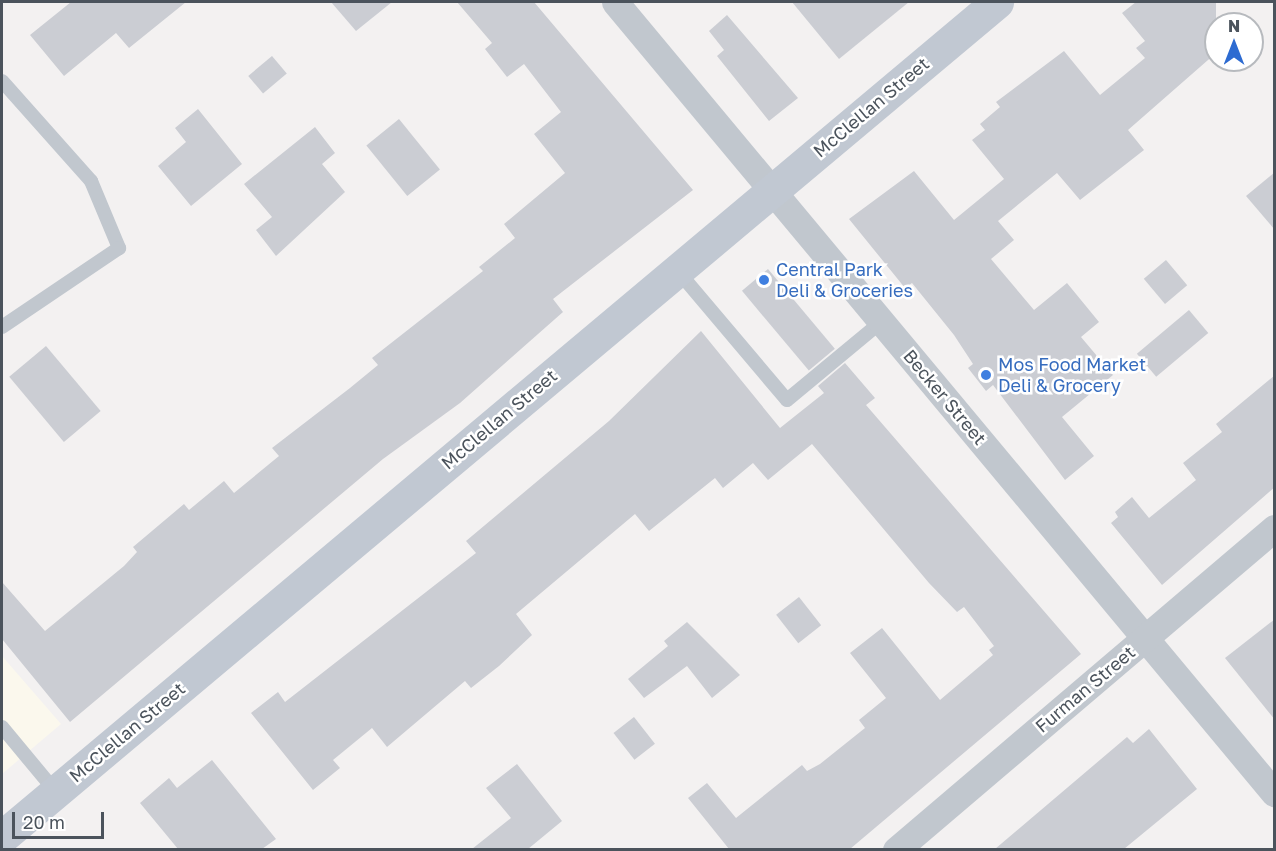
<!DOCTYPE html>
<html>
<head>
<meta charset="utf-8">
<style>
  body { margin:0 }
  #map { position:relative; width:1276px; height:851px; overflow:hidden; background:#f3f1f1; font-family:"Golos Text",sans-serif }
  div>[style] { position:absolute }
  .commercial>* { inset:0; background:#fbf8ed }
  .building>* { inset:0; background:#cbcdd3; transform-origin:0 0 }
  .lane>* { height:14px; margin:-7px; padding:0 7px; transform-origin:7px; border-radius:7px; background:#c1c7ce }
  .street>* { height:27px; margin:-13.5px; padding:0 13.5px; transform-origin:13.5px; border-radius:13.5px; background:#c1c7ce }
  .secondary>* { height:33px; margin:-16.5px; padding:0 16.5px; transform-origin:16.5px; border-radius:16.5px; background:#c1c8d2 }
  .dots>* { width:16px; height:16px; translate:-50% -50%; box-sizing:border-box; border:3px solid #fff; border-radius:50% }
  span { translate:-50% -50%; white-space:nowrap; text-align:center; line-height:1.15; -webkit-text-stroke:5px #fff; paint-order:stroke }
  .street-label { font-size:18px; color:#4b535c }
  .shop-label { font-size:18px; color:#366cbe }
  .left { translate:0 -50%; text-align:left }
  .frame { position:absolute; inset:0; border:3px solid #4b535c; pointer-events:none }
  .north { position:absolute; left:1204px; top:12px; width:60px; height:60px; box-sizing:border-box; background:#fff; border:2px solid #b7babe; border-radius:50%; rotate:0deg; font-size:16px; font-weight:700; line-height:24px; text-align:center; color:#4b535c }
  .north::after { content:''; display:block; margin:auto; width:21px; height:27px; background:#2d6bd1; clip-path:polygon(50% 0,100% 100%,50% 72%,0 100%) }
  .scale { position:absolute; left:12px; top:812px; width:92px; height:27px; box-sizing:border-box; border:3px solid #4b535c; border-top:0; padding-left:8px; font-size:18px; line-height:21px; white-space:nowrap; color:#4b535c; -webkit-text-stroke:4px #fff; paint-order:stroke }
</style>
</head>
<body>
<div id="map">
  <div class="commercial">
    <div style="clip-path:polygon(2px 656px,61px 724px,2px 774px)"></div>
  </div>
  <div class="building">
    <div style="clip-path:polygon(71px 2px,186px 2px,129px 48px,116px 33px,64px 76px,30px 35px)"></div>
    <div style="clip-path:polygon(331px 2px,392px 2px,356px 31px)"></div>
    <div style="clip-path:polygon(457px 2px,534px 2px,693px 190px,553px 299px,563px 312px,460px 403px,383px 459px,70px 722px,2px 639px,2px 582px,45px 631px,124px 566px,137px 552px,133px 547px,184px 504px,189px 510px,224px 481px,234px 493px,279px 456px,272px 448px,350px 388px,378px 365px,372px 358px,483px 271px,479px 267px,515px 238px,504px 224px,565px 173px,534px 134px,561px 112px,524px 64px,507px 77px,485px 49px,492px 43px)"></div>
    <div style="clip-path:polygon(792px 2px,909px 2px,839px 59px)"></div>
    <div style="clip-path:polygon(1136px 2px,1216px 2px,1216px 53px,1128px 130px,1144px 150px,1080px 200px,1057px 173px,998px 221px,1014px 240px,991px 259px,1034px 310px,1067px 283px,1099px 322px,1081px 337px,1113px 375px,1062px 417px,1094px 456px,1065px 480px,993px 385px,986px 391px,968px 368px,973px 364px,954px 335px,912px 283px,905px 288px,849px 219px,914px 171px,954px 220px,1004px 179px,972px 140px,985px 130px,980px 124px,1000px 107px,996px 102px,1064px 51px,1100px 95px,1145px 58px,1136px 48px,1145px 41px,1122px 13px)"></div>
    <div style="clip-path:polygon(727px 15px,798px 98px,769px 121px,717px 56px,724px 50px,709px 31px)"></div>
    <div style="left:272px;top:56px;width:23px;height:31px;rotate:50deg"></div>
    <div style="clip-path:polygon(198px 109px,242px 164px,191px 206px,158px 166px,186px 142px,175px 128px)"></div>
    <div style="left:399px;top:119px;width:65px;height:42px;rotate:51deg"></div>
    <div style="clip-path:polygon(315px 127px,335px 153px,322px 164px,345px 192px,276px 256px,256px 230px,272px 217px,244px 184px)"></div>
    <div style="clip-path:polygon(1275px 172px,1275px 230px,1246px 196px)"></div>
    <div style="left:1166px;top:260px;width:33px;height:29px;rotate:50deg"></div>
    <div style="left:768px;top:269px;width:104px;height:34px;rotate:50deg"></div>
    <div style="left:1189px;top:310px;width:30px;height:68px;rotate:50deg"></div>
    <div style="clip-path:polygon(701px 331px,780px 428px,824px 393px,818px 386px,845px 363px,875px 398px,866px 405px,1081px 654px,850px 849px,729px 849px,688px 798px,707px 783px,736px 818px,802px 765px,807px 771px,820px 764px,865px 728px,859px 720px,886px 698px,850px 653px,882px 628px,940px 700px,993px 655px,989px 650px,994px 646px,964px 607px,957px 612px,929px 583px,812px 444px,768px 480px,753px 463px,723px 488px,715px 478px,649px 531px,635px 514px,516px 614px,532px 635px,499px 666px,471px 688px,465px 681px,387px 747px,372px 728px,333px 760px,340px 768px,313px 790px,251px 713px,278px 692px,285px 702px,476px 553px,466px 541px,609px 421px)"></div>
    <div style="left:46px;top:346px;width:85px;height:48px;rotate:50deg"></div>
    <div style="clip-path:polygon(1275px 375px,1275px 487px,1162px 585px,1111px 523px,1118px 517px,1115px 512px,1132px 497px,1149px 518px,1196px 480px,1183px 463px,1222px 432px,1216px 424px)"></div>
    <div style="left:799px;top:597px;width:36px;height:29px;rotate:52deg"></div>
    <div style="clip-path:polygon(1275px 619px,1275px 720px,1225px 658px)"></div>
    <div style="clip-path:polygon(687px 622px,740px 675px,712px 698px,687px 666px,644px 698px,628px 679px,668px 646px,664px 641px)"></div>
    <div style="left:634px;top:717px;width:34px;height:26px;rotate:52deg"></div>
    <div style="clip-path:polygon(1149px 729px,1197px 789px,1124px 849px,995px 849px,1127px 737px,1133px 743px)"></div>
    <div style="clip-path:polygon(212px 760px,276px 839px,262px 849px,178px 849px,140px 803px,169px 778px,177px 788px)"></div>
    <div style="clip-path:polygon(517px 764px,562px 821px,528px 849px,472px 849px,511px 818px,486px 788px)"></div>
  </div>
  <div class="lane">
    <div style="left:2px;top:81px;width:134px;rotate:48.3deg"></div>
    <div style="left:91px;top:181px;width:73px;rotate:67.3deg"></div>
    <div style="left:119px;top:248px;width:141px;rotate:146deg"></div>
    <div style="left:677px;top:270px;width:170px;rotate:49.8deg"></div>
    <div style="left:787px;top:400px;width:124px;rotate:-39.7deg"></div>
    <div style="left:2px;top:727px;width:85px;rotate:50.3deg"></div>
  </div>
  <div class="street">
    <div style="left:615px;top:2px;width:1030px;rotate:50.2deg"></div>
    <div style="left:896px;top:850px;width:497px;rotate:-40.4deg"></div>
  </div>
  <div class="secondary">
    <div style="left:2px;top:837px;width:1299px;rotate:-40deg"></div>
  </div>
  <div class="dots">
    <div style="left:764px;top:280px;background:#3f7fe0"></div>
    <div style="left:986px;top:375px;background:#3f7fe0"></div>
  </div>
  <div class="street-label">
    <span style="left:871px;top:107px;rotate:-40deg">McClellan Street</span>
    <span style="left:945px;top:397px;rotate:50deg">Becker Street</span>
    <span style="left:499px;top:419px;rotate:-40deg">McClellan Street</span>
    <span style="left:1085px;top:689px;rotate:-40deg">Furman Street</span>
    <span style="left:127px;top:732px;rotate:-40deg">McClellan Street</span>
  </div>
  <div class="shop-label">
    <span class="left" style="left:776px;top:280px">Central Park<br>Deli &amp; Groceries</span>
    <span class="left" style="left:998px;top:375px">Mos Food Market<br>Deli &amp; Grocery</span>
  </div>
  <div class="frame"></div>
  <div class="north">N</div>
  <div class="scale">20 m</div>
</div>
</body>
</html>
